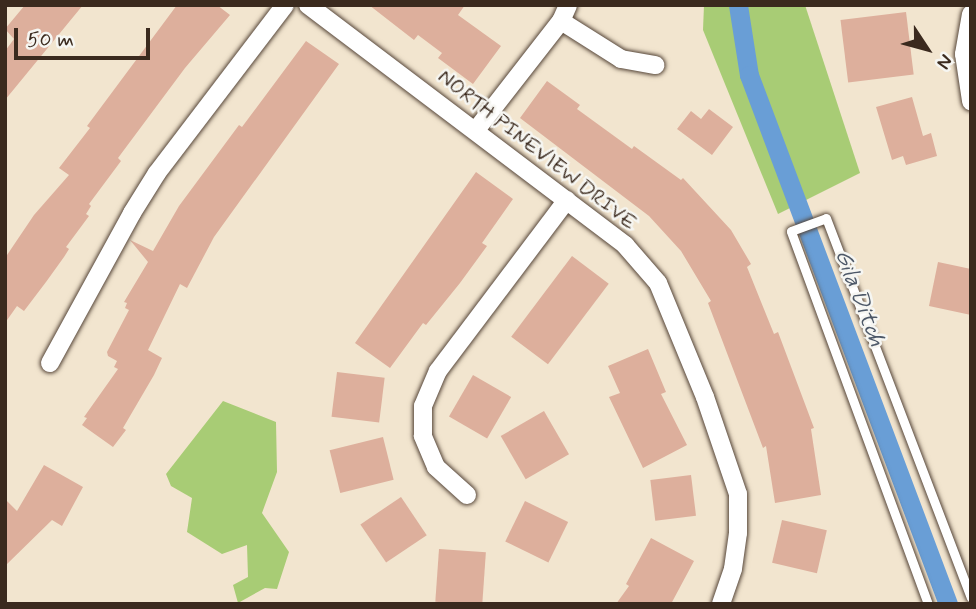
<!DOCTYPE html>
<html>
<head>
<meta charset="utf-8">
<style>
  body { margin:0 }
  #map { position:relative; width:976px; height:609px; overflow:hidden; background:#f2e5cf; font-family:Mynerve,sans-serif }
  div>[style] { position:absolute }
  .green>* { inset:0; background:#a8cc75 }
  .canal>* { height:19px; margin:-9.5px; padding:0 9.5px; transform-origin:9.5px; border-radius:9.5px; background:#699ed6 }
  .building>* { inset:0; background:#ddaf9c; transform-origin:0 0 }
  .roads { filter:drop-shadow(0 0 2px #564639) drop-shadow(0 0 2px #564639) }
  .lane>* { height:9px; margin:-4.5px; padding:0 4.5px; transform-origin:4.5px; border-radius:4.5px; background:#fff }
  .street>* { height:18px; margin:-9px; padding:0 9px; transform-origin:9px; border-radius:9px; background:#fff }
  span { translate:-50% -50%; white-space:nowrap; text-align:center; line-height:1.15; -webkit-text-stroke:5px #f6f6f2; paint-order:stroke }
  .street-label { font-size:21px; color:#3b2a1e }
  .water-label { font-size:23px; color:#4d5868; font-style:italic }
  .frame { position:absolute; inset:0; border:7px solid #3b2a1e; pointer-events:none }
  .north { position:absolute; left:892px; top:14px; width:70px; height:70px; -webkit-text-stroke:5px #f6f6f2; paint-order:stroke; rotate:126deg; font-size:19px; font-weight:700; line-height:28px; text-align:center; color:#3b2a1e }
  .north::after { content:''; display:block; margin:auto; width:24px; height:32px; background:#3b2a1e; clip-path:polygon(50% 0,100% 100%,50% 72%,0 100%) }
  .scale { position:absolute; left:14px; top:28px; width:136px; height:32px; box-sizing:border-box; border:4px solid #3b2a1e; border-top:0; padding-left:9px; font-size:21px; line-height:24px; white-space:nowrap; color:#3b2a1e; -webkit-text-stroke:5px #f6f6f2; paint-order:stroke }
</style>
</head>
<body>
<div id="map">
  <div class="green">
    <div style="clip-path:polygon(704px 5px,805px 5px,860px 173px,778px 214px,703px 30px)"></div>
    <div style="clip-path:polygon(223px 401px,276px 422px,277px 472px,262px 513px,289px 552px,277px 589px,265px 588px,238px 603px,233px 585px,248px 577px,247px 545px,222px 554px,187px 532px,192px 498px,171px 486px,166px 474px)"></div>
  </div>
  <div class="canal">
    <div style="left:738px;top:5px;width:71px;rotate:81.1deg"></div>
    <div style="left:749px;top:75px;width:565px;rotate:69.38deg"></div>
  </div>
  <div class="building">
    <div style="clip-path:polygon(25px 5px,83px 5px,5px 100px,5px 51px,14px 39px,5px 29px)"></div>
    <div style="clip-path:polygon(177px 5px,217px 5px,230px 15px,185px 68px,118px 158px,121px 161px,89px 204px,91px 206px,86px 214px,89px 216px,66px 247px,69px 249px,64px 257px,46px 282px,24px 311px,17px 306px,5px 323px,5px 258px,34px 215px,69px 175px,59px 168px,90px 128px,87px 126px)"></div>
    <div style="clip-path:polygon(369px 5px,465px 5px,458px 15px,501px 46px,473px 84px,438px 58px,442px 53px,418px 35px,414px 40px)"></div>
    <div style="left:906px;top:12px;width:63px;height:66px;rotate:83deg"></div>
    <div style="clip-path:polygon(306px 41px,339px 64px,214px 237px,187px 288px,180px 284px,148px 350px,162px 358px,154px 375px,123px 428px,126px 430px,113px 447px,82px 425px,87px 418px,84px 417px,118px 369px,114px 367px,117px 361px,108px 356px,107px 352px,129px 310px,125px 308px,127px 303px,124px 302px,148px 262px,130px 240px,153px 251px,179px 206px,239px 125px,242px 127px)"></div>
    <div style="clip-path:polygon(547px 81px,580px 105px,577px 109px,632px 149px,634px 146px,681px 180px,683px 178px,731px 230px,751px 264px,747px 267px,774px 334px,778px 332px,814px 428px,811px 429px,821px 495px,775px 503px,766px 446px,763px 448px,708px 303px,711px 301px,681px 251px,649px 216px,520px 118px)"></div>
    <div style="clip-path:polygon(912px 97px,923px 136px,931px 133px,937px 156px,906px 165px,903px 156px,892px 160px,876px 107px)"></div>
    <div style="clip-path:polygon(709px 109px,733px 127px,712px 155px,677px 129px,691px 111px,701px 119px)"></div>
    <div style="clip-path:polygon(476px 172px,513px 199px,482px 243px,487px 246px,460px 283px,426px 325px,423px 323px,390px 368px,355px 343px)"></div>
    <div style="left:572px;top:256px;width:46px;height:101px;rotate:37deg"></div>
    <div style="clip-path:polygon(938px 262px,971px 269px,971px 315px,929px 306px)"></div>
    <div style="clip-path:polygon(648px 349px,666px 392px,661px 394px,687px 445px,643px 468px,609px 397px,620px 393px,608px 366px)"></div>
    <div style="left:337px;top:372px;width:48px;height:45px;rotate:7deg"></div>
    <div style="left:473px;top:375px;width:44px;height:48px;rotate:30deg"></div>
    <div style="left:544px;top:411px;width:50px;height:50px;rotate:60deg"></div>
    <div style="left:383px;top:437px;width:44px;height:55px;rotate:76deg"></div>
    <div style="clip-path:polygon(44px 465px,83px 487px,62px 526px,52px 520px,5px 566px,5px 499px,17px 511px)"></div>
    <div style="left:691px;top:475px;width:41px;height:41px;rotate:83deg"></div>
    <div style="left:401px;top:497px;width:46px;height:49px;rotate:56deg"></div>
    <div style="left:525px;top:501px;width:48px;height:45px;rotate:26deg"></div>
    <div style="left:782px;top:520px;width:46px;height:44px;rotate:13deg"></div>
    <div style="clip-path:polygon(651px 538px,694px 561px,671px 604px,616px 604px,629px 586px,626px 584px)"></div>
    <div style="left:439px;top:549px;width:47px;height:53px;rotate:4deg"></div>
  </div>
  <div class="roads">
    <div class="lane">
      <div style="left:928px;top:604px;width:397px;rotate:-110.2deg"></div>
      <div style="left:791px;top:231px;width:37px;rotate:-20deg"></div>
      <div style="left:826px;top:218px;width:406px;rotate:69.1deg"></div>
    </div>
    <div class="street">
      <div style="left:308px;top:5px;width:398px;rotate:37.1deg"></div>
      <div style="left:625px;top:245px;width:50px;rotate:49deg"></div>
      <div style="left:658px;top:283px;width:123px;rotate:67.6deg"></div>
      <div style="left:705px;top:397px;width:102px;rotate:71.2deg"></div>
      <div style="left:738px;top:494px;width:39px;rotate:90deg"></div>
      <div style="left:738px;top:533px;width:36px;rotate:98deg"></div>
      <div style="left:733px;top:569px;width:37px;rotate:109deg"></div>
      <div style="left:971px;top:14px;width:41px;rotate:99.9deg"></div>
      <div style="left:964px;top:54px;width:48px;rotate:81.5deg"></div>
      <div style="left:561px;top:21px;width:71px;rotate:32.3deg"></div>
      <div style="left:621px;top:59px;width:35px;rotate:10deg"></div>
      <div style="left:476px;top:130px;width:138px;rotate:-52.1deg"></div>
      <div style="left:561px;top:21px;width:17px;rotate:-66deg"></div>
      <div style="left:50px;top:363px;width:171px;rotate:-61.3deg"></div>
      <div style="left:132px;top:213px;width:47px;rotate:-58deg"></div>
      <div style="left:157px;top:173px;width:211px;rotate:-52.7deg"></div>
      <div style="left:467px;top:495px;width:42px;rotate:-137.9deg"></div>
      <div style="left:436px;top:467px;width:34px;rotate:-113deg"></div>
      <div style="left:423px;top:436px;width:30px;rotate:-90deg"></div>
      <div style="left:423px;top:406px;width:38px;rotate:-67deg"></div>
      <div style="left:438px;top:371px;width:214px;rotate:-53deg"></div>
    </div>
  </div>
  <div class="street-label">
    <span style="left:537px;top:150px;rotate:38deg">NORTH PINEVIEW DRIVE</span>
  </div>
  <div class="water-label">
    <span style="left:859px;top:298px;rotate:69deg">Gila Ditch</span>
  </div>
  <div class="frame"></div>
  <div class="north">N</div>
  <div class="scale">50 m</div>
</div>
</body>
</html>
